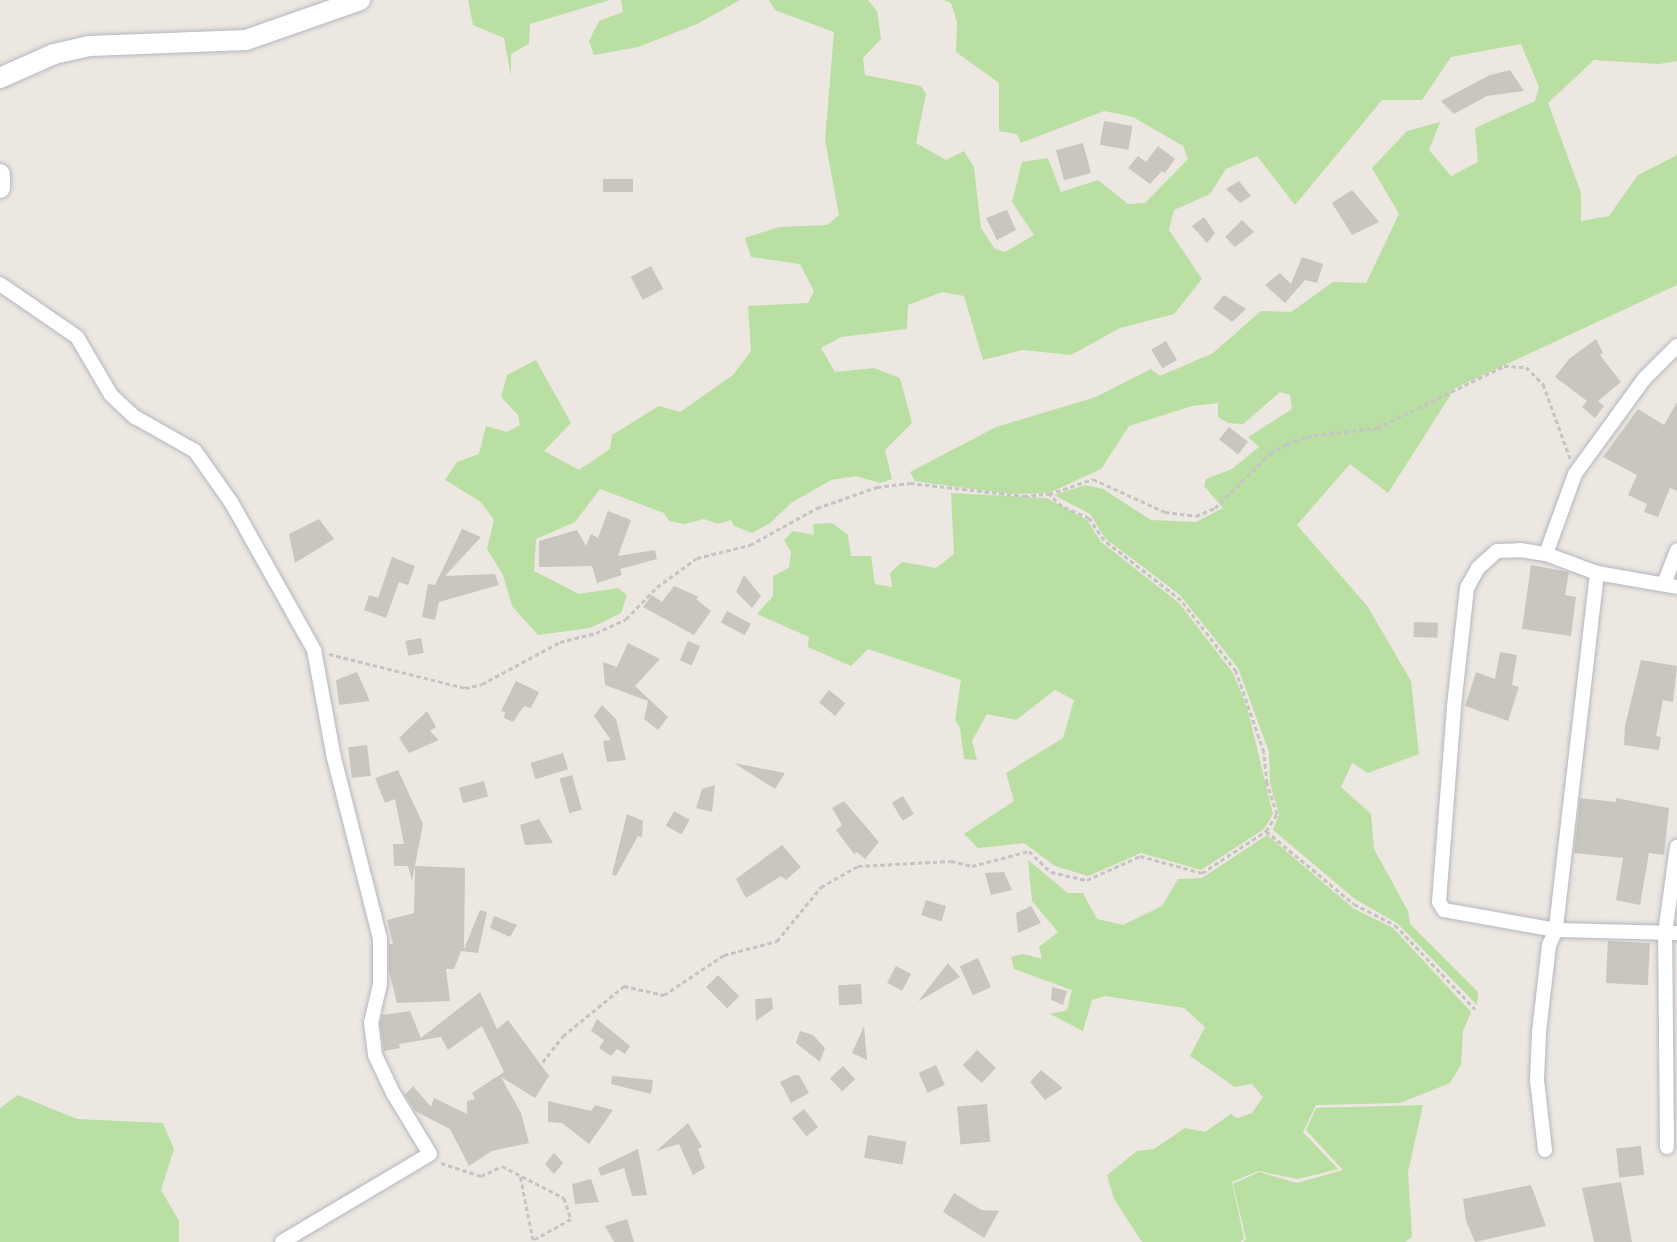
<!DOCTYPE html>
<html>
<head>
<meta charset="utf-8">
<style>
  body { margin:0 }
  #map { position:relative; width:1677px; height:1242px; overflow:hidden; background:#ede7e1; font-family:Mulish,sans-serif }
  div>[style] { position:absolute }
  .green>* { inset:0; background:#b9dfa2 }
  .building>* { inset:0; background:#c9c5bf; transform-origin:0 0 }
  .path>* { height:3px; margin-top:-1.5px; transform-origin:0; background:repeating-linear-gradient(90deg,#c4c4c4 0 4.5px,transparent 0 7.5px) }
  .roads { filter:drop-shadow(0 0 2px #b4b7bf) drop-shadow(0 0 2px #b4b7bf) }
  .minor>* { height:14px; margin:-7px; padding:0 7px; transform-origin:7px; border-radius:7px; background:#fff }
  .secondary>* { height:20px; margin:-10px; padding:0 10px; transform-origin:10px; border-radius:10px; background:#fff }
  span { translate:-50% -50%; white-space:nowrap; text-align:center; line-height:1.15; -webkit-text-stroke:6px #fff; paint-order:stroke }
</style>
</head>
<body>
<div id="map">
  <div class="green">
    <div style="clip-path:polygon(468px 0,610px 0,530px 24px,529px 44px,511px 54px,511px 76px,504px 38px,473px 25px)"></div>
    <div style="clip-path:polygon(621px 0,740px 0,697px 24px,638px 47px,594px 55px,589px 41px,599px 21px,623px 12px)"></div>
    <div style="clip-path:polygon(769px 0,868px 0,877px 11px,881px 39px,863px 58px,865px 75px,921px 86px,926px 94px,916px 143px,946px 160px,964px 151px,974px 167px,981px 228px,995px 249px,1005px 252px,1034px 235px,1012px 202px,1022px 162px,1048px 158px,1061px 192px,1098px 180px,1128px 204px,1145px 203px,1188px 159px,1183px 146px,1133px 117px,1104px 111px,1021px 143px,1017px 134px,999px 131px,999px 83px,956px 52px,957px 22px,951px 3px,944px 0,1677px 0,1677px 61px,1659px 64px,1594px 60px,1548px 103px,1581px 193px,1581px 221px,1609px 216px,1638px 175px,1677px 155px,1677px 285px,1455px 388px,1388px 493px,1350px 464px,1297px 525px,1368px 607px,1411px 681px,1419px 754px,1368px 773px,1352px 763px,1341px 787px,1371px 814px,1374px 849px,1408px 911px,1410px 924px,1478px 992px,1477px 1005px,1397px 923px,1355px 899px,1273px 830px,1279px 814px,1270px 783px,1269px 752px,1238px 668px,1180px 595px,1105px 538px,1090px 514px,1054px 495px,1085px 485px,1103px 489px,1151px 520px,1196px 522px,1223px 508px,1204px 486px,1206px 479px,1232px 469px,1259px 447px,1248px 437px,1292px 409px,1290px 395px,1280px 392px,1243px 424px,1228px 423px,1218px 417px,1218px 403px,1192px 406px,1129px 426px,1101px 469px,1049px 493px,1010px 494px,928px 483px,915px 481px,910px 472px,996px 427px,1096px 397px,1151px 369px,1160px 376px,1213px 353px,1261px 311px,1291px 312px,1333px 282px,1366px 283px,1399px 214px,1372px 168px,1407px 131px,1440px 122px,1429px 150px,1451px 176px,1478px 162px,1475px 128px,1535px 101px,1539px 87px,1521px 44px,1451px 57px,1422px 100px,1382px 100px,1295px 205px,1257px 156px,1226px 169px,1210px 194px,1174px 210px,1169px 230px,1202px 279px,1174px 314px,1120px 328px,1071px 355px,1023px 350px,983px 360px,964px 296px,942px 292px,908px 305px,907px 329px,841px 337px,821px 348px,835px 372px,874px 368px,900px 378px,912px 423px,885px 450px,892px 479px,880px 483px,856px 476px,831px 480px,791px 503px,770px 523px,752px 533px,734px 526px,731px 520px,718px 524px,704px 519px,684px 524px,669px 521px,664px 513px,600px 489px,575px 522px,536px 539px,534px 571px,579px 594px,618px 588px,627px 595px,621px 613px,590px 628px,538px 635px,512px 606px,503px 575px,487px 549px,494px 520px,481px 502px,445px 480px,457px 462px,479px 454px,486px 426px,507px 432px,520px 425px,518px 415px,501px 397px,507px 375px,536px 360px,571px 423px,544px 451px,579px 470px,610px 449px,612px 435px,659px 406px,680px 412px,733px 375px,751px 351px,748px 306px,808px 303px,814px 291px,800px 264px,751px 257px,745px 238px,779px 227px,827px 225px,839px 215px,825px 140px,834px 32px,775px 10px)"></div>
    <div style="clip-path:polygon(951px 493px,1047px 498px,1087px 520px,1101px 542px,1179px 603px,1233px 673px,1247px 707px,1273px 814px,1264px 829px,1201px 870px,1141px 853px,1088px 876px,1055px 866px,1024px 843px,978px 848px,964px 834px,1014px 801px,1006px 773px,1063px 738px,1074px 700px,1055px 690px,1016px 720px,987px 714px,972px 741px,977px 760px,964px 759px,960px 728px,955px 720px,961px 680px,868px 649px,851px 666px,808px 647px,809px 637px,757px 614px,773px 596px,773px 576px,789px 568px,791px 552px,784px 540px,793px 531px,814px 535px,813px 524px,832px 523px,848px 535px,851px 556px,871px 556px,875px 584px,892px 587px,890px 573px,902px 562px,936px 568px,954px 554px)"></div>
    <div style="clip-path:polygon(1267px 835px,1353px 908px,1393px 928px,1471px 1012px,1463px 1031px,1461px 1065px,1450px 1083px,1400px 1103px,1316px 1105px,1303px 1132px,1338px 1169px,1298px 1179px,1258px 1171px,1232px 1182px,1244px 1238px,1240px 1242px,1142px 1242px,1114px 1199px,1107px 1175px,1137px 1151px,1154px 1149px,1185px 1128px,1205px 1132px,1231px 1114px,1237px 1118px,1252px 1113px,1263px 1097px,1252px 1084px,1235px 1087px,1190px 1056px,1205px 1027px,1184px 1008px,1105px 996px,1092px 1000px,1083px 1031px,1050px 1014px,1067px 1010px,1072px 990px,1014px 969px,1011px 957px,1023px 954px,1042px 959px,1039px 947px,1058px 932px,1032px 901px,1028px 860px,1068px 893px,1083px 893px,1097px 919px,1123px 925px,1162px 906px,1178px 879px,1202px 878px)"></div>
    <div style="clip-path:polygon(18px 1095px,77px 1119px,163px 1123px,174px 1149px,161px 1190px,179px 1221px,179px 1242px,0 1242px,0 1108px)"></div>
    <div style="clip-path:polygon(1423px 1105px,1408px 1172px,1412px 1237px,1405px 1242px,1243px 1242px,1246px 1239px,1233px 1184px,1259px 1172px,1297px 1183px,1343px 1170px,1306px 1130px,1316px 1108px)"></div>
  </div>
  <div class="building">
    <div style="clip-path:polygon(1510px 70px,1524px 91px,1487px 96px,1454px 114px,1441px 101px,1490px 75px)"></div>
    <div style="left:1104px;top:121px;width:29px;height:24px;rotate:10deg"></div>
    <div style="left:1083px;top:143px;width:31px;height:28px;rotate:75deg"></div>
    <div style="clip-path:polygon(1158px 146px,1175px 159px,1165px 173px,1162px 171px,1150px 184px,1128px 168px,1138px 156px,1146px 162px)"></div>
    <div style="left:603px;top:179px;width:30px;height:13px"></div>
    <div style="clip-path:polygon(1239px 181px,1251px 196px,1240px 203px,1226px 189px)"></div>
    <div style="clip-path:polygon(1352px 190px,1379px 222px,1352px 235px,1332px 203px)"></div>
    <div style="clip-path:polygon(1007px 210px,1016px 230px,997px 240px,986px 218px)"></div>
    <div style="clip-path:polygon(1204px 217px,1215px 233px,1207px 243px,1192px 226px)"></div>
    <div style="clip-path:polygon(1242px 220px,1254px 232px,1235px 247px,1225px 237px)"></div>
    <div style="clip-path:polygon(1302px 257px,1323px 264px,1317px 283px,1305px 280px,1285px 303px,1265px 285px,1280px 273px,1291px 284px)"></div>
    <div style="left:651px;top:266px;width:26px;height:23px;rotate:62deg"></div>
    <div style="clip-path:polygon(1224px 295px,1246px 309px,1232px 322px,1213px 308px)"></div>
    <div style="clip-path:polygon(1596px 339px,1603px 353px,1600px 355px,1621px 382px,1598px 401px,1604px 406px,1595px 418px,1582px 407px,1587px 401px,1555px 377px,1569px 359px)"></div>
    <div style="left:1166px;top:341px;width:22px;height:17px;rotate:60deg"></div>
    <div style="clip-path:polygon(1677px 402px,1677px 491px,1670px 488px,1658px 517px,1644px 512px,1647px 504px,1628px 495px,1637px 475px,1603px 457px,1638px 409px,1664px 425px)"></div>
    <div style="left:1229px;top:427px;width:24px;height:16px;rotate:38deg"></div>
    <div style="clip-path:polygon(608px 511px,631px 520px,618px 556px,655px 550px,657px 559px,620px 569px,622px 575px,597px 583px,592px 566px,539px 567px,539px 541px,577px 530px,586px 546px,591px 534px,598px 538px)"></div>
    <div style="clip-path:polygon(319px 519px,334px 539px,295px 563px,289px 534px)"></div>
    <div style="clip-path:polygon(462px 529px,481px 537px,445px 576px,495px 574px,499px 585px,439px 602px,435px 620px,422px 617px,428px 584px,435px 585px)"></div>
    <div style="clip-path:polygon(392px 557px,415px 566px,408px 585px,399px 582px,386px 618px,364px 610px,369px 595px,378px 598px)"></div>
    <div style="clip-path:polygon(1531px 565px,1569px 572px,1565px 595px,1576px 597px,1571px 636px,1522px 629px)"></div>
    <div style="clip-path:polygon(744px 575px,761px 596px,752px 608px,736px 592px)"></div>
    <div style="clip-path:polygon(674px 586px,699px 597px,696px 599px,711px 611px,694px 635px,643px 607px,652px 595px,662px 602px)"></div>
    <div style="left:727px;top:611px;width:27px;height:13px;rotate:28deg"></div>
    <div style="left:1414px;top:622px;width:24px;height:15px;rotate:2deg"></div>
    <div style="left:421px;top:638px;width:15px;height:16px;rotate:79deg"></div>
    <div style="left:688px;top:641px;width:13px;height:21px;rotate:23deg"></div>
    <div style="clip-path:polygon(628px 643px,660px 659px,635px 686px,668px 717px,658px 730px,644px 719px,648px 701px,605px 685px,603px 662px,617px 667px)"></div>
    <div style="clip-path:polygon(1500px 652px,1517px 655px,1512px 685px,1519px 687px,1508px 721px,1465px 706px,1476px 672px,1495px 679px)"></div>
    <div style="clip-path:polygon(1641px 660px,1677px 666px,1673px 702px,1663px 700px,1656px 736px,1661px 737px,1659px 750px,1624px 745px,1625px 726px)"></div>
    <div style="clip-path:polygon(357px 672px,370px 701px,339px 705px,336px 680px)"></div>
    <div style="clip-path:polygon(516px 681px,539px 692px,531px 708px,524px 706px,513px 722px,504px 718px,505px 712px,501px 711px)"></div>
    <div style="left:829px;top:690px;width:21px;height:16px;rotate:39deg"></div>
    <div style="clip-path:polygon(602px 705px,616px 719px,626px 760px,607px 762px,603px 741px,611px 740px,594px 716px)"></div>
    <div style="clip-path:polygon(427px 711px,436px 727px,430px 731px,439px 740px,409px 753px,399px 738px)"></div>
    <div style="left:367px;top:745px;width:31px;height:19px;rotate:83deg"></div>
    <div style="left:563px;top:753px;width:17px;height:34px;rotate:73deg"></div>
    <div style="clip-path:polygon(734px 763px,785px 773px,775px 789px)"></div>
    <div style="clip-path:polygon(398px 770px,423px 824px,412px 881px,408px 866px,394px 866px,393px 844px,404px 844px,395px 799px,385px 803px,375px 778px)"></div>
    <div style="left:572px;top:775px;width:36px;height:13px;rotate:74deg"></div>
    <div style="left:484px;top:781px;width:16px;height:26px;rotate:75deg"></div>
    <div style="clip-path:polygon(715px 785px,712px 812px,696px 808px,702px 789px)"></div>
    <div style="left:903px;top:796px;width:21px;height:13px;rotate:59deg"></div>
    <div style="clip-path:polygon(1580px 798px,1616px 802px,1616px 798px,1669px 808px,1664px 855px,1649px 853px,1640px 905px,1616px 900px,1623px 858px,1574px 853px)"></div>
    <div style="clip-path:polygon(844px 801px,879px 842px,865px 859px,857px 852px,854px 854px,836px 830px,842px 825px,832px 808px)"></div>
    <div style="left:674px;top:811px;width:18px;height:17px;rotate:29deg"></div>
    <div style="clip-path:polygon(627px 814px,643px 821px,642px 837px,638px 836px,616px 876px,612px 874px)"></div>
    <div style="clip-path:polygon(539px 819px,553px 843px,525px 845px,520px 825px)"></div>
    <div style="clip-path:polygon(782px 845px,801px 867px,786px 880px,781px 876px,746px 898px,736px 879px)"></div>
    <div style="clip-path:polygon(415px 866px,465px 868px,464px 949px,480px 910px,487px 912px,478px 953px,461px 951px,454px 969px,446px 969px,450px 1001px,397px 1003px,389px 971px,389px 944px,393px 944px,387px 920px,414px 913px)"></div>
    <div style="clip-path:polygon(1004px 872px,1012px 890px,991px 895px,985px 873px)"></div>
    <div style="left:926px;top:900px;width:21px;height:16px;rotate:17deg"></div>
    <div style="clip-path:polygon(1031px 906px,1041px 923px,1018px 933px,1016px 913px)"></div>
    <div style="clip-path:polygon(494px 916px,517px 925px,510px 937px,490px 928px)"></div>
    <div style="left:1608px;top:941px;width:42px;height:42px;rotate:3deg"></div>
    <div style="left:978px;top:958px;width:32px;height:20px;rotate:66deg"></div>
    <div style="clip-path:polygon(948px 963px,960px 977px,919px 1001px,919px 1000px)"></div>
    <div style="left:896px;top:966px;width:17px;height:19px;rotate:28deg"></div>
    <div style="left:718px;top:975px;width:30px;height:17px;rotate:45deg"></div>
    <div style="left:861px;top:984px;width:20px;height:23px;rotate:87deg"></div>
    <div style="clip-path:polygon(1052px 987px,1067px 991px,1063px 1005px,1051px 1000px)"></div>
    <div style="clip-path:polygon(480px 992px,497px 1029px,508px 1020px,549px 1076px,535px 1098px,501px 1077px,521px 1113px,529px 1143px,492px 1151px,469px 1166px,450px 1129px,415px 1111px,405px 1095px,413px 1086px,431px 1107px,434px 1098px,467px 1114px,467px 1101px,475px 1099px,472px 1093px,504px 1072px,482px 1026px,448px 1050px,441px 1037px,399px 1044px,400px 1048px,384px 1051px,380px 1023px,382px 1015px,410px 1011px,421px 1038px)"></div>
    <div style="clip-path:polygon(772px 998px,773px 1009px,756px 1021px,755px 999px)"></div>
    <div style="clip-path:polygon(597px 1019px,630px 1046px,625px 1054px,617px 1049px,611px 1056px,599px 1048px,604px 1040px,591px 1031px)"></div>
    <div style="clip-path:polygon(864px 1026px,867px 1060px,852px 1053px)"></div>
    <div style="clip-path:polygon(800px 1031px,813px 1035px,825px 1048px,820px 1062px,796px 1043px)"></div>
    <div style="left:977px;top:1050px;width:26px;height:21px;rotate:43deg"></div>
    <div style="left:936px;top:1065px;width:22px;height:19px;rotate:66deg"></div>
    <div style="left:843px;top:1066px;width:18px;height:18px;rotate:47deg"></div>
    <div style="clip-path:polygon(1041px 1070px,1063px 1088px,1045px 1100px,1030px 1082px)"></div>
    <div style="clip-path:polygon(794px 1075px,799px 1075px,809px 1093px,791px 1103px,780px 1082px)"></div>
    <div style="clip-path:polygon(612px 1076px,653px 1080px,651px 1094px,611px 1084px)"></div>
    <div style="clip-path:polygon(548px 1101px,591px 1111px,595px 1105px,613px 1110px,589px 1144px,562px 1123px,548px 1122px)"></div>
    <div style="left:987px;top:1104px;width:38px;height:30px;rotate:85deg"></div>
    <div style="left:804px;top:1109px;width:23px;height:15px;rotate:52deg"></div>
    <div style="clip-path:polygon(688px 1123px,702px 1147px,698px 1149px,705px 1168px,693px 1175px,679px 1144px,656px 1151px)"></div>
    <div style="left:868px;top:1135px;width:39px;height:23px;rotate:10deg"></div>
    <div style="left:1641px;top:1146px;width:29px;height:25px;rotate:84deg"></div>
    <div style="clip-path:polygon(638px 1149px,647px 1195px,632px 1196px,624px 1168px,601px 1176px,598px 1168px)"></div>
    <div style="clip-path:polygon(554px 1153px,563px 1163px,554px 1174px,545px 1164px)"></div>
    <div style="clip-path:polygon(591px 1179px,599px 1202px,575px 1204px,572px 1184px)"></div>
    <div style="clip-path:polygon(1621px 1182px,1632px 1242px,1594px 1242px,1582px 1188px)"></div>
    <div style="clip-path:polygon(1531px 1185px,1546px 1226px,1475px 1242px,1466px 1221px,1463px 1199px)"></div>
    <div style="clip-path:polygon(954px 1193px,981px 1210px,999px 1211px,984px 1238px,943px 1212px)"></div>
    <div style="clip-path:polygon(627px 1219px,634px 1242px,614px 1242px,605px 1226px)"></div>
  </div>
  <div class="path">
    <div style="left:329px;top:654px;width:140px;rotate:14deg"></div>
    <div style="left:465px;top:688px;width:17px;rotate:-13deg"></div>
    <div style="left:482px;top:684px;width:89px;rotate:-28.3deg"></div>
    <div style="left:560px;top:642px;width:37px;rotate:-14deg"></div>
    <div style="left:596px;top:633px;width:33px;rotate:-25deg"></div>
    <div style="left:626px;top:619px;width:45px;rotate:-45.9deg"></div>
    <div style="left:657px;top:587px;width:49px;rotate:-35.9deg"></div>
    <div style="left:697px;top:558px;width:55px;rotate:-13.8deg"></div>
    <div style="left:750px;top:545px;width:77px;rotate:-28.9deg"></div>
    <div style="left:817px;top:508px;width:64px;rotate:-19.3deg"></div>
    <div style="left:877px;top:487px;width:33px;rotate:-7deg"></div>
    <div style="left:910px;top:483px;width:115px;rotate:6.5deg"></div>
    <div style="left:1024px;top:496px;width:25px;rotate:-5deg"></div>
    <div style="left:1049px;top:494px;width:46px;rotate:-18.8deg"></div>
    <div style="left:1093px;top:479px;width:79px;rotate:24.6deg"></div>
    <div style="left:1165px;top:512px;width:31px;rotate:7deg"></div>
    <div style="left:1196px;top:516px;width:21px;rotate:-23deg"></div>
    <div style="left:1215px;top:508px;width:78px;rotate:-45deg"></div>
    <div style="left:1270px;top:453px;width:19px;rotate:-28deg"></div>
    <div style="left:1287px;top:444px;width:22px;rotate:-22deg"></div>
    <div style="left:1307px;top:436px;width:70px;rotate:-6.5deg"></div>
    <div style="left:1377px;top:428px;width:141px;rotate:-26deg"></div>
    <div style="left:1504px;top:366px;width:22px;rotate:3deg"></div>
    <div style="left:1526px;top:367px;width:24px;rotate:45deg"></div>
    <div style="left:1543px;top:384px;width:79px;rotate:70deg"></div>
    <div style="left:1266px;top:831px;width:114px;rotate:39.7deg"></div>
    <div style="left:1354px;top:904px;width:46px;rotate:27.1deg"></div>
    <div style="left:1395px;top:925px;width:116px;rotate:46.4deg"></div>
    <div style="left:538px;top:1068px;width:41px;rotate:-52deg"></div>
    <div style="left:563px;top:1036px;width:79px;rotate:-39.3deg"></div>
    <div style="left:624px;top:986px;width:41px;rotate:12.7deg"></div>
    <div style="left:664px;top:995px;width:72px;rotate:-33.7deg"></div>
    <div style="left:724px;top:955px;width:55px;rotate:-14.8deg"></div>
    <div style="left:777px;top:941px;width:70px;rotate:-50.8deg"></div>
    <div style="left:821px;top:887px;width:43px;rotate:-29.6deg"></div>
    <div style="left:858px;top:866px;width:93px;rotate:-3.1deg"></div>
    <div style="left:951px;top:861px;width:22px;rotate:13deg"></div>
    <div style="left:972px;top:866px;width:59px;rotate:-14.7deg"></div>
    <div style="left:1029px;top:851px;width:30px;rotate:44deg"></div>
    <div style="left:1051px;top:872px;width:37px;rotate:13deg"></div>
    <div style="left:1087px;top:880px;width:58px;rotate:-24.4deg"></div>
    <div style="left:1140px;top:856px;width:64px;rotate:15.3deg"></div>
    <div style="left:1202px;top:873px;width:77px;rotate:-33.3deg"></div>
    <div style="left:1266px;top:831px;width:20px;rotate:-57deg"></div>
    <div style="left:1277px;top:814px;width:33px;rotate:-108deg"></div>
    <div style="left:1267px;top:783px;width:31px;rotate:-96deg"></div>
    <div style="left:1264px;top:752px;width:86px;rotate:-109.1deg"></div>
    <div style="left:1236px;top:671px;width:90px;rotate:-127.8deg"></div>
    <div style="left:1181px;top:600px;width:98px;rotate:-142.1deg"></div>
    <div style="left:1104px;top:540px;width:27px;rotate:-124deg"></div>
    <div style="left:1089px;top:518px;width:30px;rotate:-156deg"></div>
    <div style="left:1062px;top:506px;width:18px;rotate:-137deg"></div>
    <div style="left:441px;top:1163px;width:42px;rotate:18deg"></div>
    <div style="left:481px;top:1176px;width:23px;rotate:-25deg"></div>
    <div style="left:502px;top:1166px;width:70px;rotate:27.3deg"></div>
    <div style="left:564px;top:1198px;width:22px;rotate:72deg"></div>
    <div style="left:571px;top:1219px;width:43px;rotate:151.1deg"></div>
    <div style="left:533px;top:1240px;width:66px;rotate:-101.3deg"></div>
  </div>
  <div class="roads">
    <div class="minor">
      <div style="left:0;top:284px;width:93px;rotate:34.5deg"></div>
      <div style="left:77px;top:337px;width:67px;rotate:59.6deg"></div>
      <div style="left:111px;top:395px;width:33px;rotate:43deg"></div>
      <div style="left:135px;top:417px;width:69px;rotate:29.5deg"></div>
      <div style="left:195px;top:451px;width:62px;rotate:54.8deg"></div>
      <div style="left:231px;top:502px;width:170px;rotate:60.7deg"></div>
      <div style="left:314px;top:650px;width:110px;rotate:79.5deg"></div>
      <div style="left:334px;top:758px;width:187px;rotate:75.7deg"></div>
      <div style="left:380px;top:939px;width:45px;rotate:90deg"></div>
      <div style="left:380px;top:984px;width:39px;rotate:103deg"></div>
      <div style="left:371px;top:1022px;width:33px;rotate:83deg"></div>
      <div style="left:375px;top:1055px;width:42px;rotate:64.7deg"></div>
      <div style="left:393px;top:1093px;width:71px;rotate:58.8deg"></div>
      <div style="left:430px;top:1154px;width:172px;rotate:149.3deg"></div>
      <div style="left:1546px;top:554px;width:85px;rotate:-70.1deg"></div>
      <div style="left:1575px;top:474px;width:117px;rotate:-54deg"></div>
      <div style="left:1644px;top:379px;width:47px;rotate:-45deg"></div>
      <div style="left:1597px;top:573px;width:359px;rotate:96.6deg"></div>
      <div style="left:1556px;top:930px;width:114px;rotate:-169.9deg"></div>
      <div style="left:1444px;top:910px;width:9px;rotate:-122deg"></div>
      <div style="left:1439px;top:902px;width:197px;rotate:-85.6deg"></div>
      <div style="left:1454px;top:706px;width:119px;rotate:-83.7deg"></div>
      <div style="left:1467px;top:588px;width:23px;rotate:-61deg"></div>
      <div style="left:1478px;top:568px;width:25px;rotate:-42deg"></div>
      <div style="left:1497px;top:551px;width:23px;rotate:-2deg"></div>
      <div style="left:1520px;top:550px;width:26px;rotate:9deg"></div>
      <div style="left:1546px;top:554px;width:54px;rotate:20.4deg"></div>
      <div style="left:1597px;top:573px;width:81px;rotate:9.9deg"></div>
      <div style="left:1664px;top:584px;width:36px;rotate:-69deg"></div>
      <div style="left:1667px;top:1147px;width:214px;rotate:-90.5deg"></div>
      <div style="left:1665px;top:933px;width:87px;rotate:-82.1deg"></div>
      <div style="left:1545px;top:1150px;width:70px;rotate:-96.5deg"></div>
      <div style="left:1537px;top:1080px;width:48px;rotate:-87.6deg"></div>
      <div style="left:1539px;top:1032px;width:88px;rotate:-83.4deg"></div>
      <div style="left:1549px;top:945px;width:17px;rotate:-65deg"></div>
      <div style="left:1556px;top:930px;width:121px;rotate:1.4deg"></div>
    </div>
    <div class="secondary">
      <div style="left:0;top:78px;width:59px;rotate:-24deg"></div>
      <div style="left:54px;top:54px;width:36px;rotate:-13deg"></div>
      <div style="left:89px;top:46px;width:157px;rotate:-2.2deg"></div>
      <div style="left:246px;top:40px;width:121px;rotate:-19.3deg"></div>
      <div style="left:0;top:174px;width:14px;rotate:90deg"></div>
    </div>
  </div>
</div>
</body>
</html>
